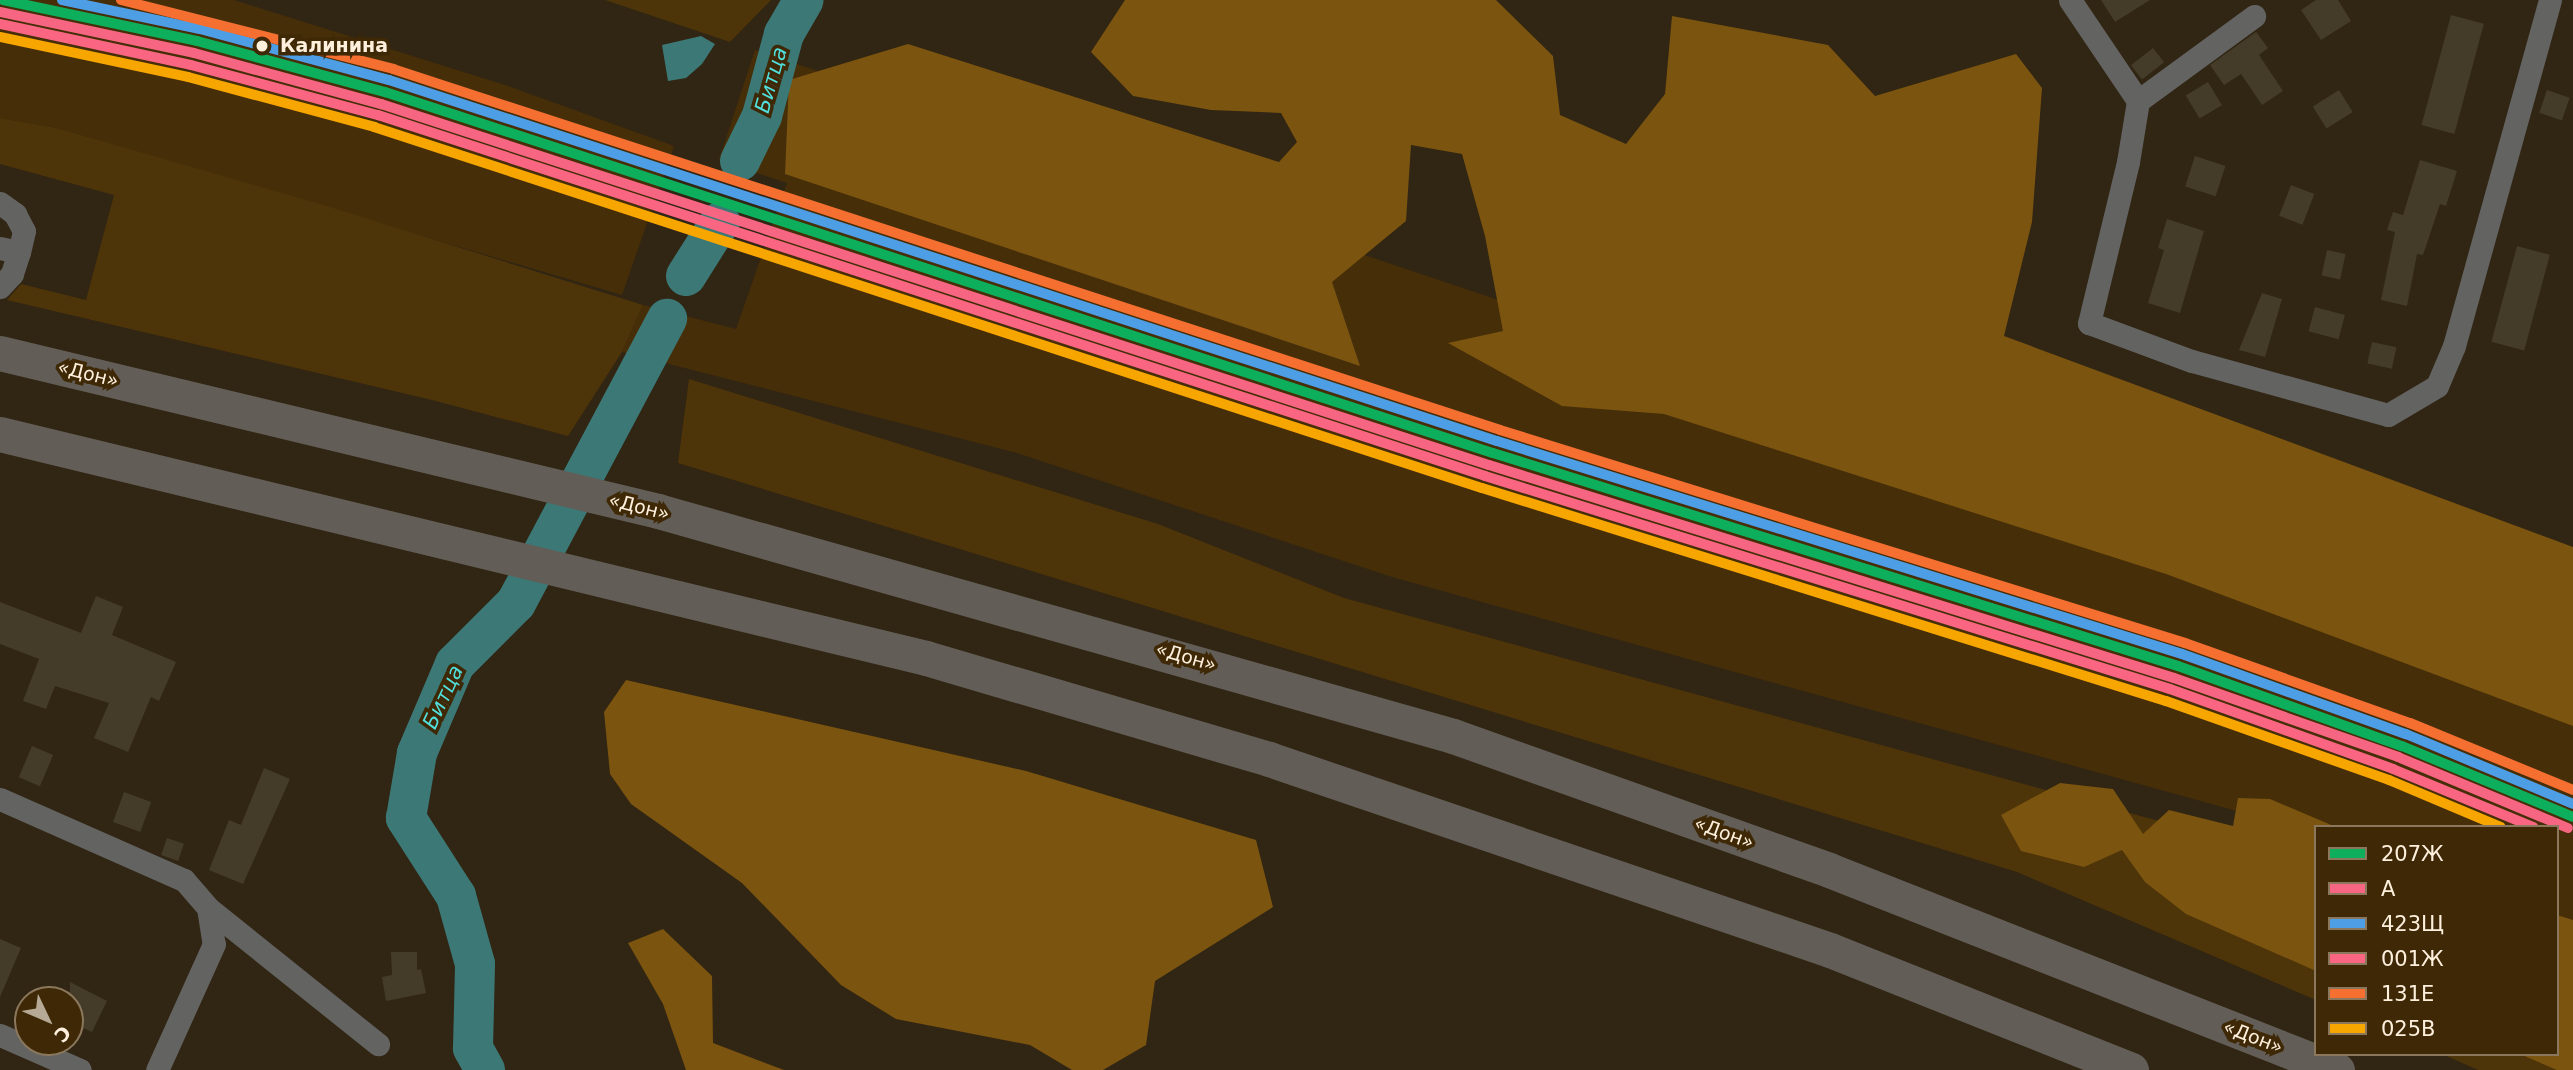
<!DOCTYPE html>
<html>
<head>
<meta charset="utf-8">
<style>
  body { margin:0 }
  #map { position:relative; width:2573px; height:1070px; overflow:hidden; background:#312513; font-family:"DejaVu Sans",sans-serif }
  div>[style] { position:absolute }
  .built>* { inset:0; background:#462e08 }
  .green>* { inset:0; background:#4e3409 }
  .forest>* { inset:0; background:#7b540f }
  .water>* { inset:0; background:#3c7875 }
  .river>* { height:40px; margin:-20px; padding:0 20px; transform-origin:20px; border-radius:20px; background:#3c7875 }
  .building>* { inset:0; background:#443c29; transform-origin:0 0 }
  .minor>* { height:23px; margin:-11.5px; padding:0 11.5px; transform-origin:11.5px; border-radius:11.5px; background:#636362 }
  .highway>* { height:35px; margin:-17.5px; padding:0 17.5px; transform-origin:17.5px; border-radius:17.5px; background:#625e57 }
  .rail-1>* { height:10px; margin:-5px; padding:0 5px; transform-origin:5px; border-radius:5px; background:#0daf5c }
  .rail-2>* { height:10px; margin:-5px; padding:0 5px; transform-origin:5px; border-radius:5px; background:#f66582 }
  .rail-3>* { height:10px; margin:-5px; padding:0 5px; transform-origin:5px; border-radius:5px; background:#4d9ee5 }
  .rail-4>* { height:10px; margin:-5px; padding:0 5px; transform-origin:5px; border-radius:5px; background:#fa6682 }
  .rail-5>* { height:10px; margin:-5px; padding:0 5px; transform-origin:5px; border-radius:5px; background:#f46f30 }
  .rail-6>* { height:10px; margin:-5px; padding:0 5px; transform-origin:5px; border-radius:5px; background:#f7a600 }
  .dots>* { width:19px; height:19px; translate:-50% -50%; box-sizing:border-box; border:4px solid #3e2806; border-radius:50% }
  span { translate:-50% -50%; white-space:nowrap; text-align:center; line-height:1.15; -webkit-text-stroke:7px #3e2806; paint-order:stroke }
  .stop-label { font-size:19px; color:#fef0dd; font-weight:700 }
  .left { translate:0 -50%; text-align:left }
  .street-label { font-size:19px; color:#fef0dd }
  .water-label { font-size:21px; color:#51dfdd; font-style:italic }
  .legend { position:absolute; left:2314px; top:825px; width:245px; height:231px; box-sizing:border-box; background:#3e2806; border:2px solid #8b785c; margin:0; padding:9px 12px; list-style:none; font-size:21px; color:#fef0dd }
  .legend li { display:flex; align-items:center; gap:14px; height:35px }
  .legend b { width:35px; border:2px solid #8b785c }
  .north { position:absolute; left:14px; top:986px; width:70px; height:70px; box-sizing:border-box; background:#3e2806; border:2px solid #8b785c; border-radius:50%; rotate:134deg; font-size:19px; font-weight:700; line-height:28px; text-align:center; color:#fef0dd }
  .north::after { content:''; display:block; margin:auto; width:24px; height:32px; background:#b6a996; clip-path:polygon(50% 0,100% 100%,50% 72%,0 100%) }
</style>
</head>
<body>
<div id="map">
  <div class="built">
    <div style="clip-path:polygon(0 0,234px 0,508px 86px,674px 146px,622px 295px,57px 128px,0 118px)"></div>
    <div style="clip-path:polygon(755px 50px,2215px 541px,2573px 669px,2573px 941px,2557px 935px,2557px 827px,2316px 827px,2316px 833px,1392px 577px,1017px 453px,622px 352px,643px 305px,736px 329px,787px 183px,719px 160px)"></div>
  </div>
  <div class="green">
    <div style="clip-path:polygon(605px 0,771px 0,730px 42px)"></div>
    <div style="clip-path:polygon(0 118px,57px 128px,327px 206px,643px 305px,622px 352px,568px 436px,432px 400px,7px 300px,21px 284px,86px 300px,114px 195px,0 164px)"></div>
    <div style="clip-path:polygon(689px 379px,1158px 524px,1344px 598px,2316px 864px,2316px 1000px,2017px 872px,678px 463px)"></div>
    <div style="clip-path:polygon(2442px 1054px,2557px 1054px,2573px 1070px,2478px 1070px)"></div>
  </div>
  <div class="forest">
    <div style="clip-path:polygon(1125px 0,1496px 0,1553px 56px,1560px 115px,1626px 144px,1665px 94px,1672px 16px,1828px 45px,1875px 96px,2016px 54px,2042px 88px,2032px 222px,2004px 336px,2573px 547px,2573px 726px,2166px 574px,1664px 414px,1562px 406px,1448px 343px,1503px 331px,1485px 236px,1462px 154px,1411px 145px,1406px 221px,1332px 282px,1360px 366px,785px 174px,789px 80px,908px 44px,1279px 162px,1297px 142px,1281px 113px,1211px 110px,1133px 96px,1091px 52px)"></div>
    <div style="clip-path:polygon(626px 680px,1026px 771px,1256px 840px,1273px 907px,1155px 981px,1146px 1045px,1103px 1070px,1072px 1070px,1030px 1045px,896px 1019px,841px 985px,742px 883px,631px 804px,610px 774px,604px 712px)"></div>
    <div style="clip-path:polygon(2060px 783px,2113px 789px,2143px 834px,2169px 810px,2233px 826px,2238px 798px,2270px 799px,2336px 827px,2316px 827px,2316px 971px,2186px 914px,2145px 882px,2122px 850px,2084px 867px,2021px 851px,2001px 815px)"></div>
    <div style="clip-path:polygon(2557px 915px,2573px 920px,2573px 1070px,2557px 1070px,2520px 1054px,2557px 1054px)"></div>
    <div style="clip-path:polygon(663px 929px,712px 976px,713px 1043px,784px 1070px,686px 1070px,663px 1004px,628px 943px)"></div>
  </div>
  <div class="water">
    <div style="clip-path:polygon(701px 36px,715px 44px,702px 64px,686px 78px,668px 81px,662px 45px)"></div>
  </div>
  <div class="river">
    <div style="left:740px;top:161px;width:50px;rotate:-63.9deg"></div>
    <div style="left:762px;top:116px;width:85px;rotate:-75deg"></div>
    <div style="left:784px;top:34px;width:39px;rotate:-60deg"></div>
    <div style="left:686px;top:276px;width:64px;rotate:-57.8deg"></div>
    <div style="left:485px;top:1070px;width:25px;rotate:-119deg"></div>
    <div style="left:473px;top:1048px;width:84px;rotate:-88.6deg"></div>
    <div style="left:475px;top:964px;width:71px;rotate:-105.6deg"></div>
    <div style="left:456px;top:896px;width:93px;rotate:-122.7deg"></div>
    <div style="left:406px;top:818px;width:66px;rotate:-80.4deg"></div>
    <div style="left:417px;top:753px;width:97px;rotate:-66.9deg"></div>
    <div style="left:455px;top:664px;width:86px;rotate:-45deg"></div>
    <div style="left:516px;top:603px;width:322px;rotate:-62deg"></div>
  </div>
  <div class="building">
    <div style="clip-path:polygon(2101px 0,2150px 0,2115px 22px)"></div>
    <div style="clip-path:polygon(2316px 0,2338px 0,2351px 21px,2321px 40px,2301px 10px)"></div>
    <div style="left:2451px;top:15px;width:34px;height:114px;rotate:15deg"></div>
    <div style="clip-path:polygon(2256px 32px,2268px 48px,2259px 55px,2283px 91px,2262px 105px,2241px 74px,2224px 85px,2210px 65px)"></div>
    <div style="left:2153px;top:48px;width:18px;height:28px;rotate:52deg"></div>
    <div style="left:2208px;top:82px;width:27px;height:26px;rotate:59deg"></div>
    <div style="left:2339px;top:90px;width:26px;height:31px;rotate:58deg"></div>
    <div style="left:2547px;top:90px;width:24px;height:24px;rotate:19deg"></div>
    <div style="left:2195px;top:156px;width:32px;height:32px;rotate:18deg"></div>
    <div style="clip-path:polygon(2420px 160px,2457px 171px,2446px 206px,2440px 204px,2423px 255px,2417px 254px,2407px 306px,2381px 300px,2395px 232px,2387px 230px,2393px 212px,2403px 215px)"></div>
    <div style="left:2291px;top:185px;width:25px;height:33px;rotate:21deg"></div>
    <div style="clip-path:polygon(2167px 219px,2204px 231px,2180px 313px,2148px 303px,2164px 250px,2158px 248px)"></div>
    <div style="left:2517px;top:246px;width:34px;height:99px;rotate:15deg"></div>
    <div style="left:2327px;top:250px;width:19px;height:26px;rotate:12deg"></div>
    <div style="clip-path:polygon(2262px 293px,2282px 299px,2265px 357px,2239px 350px)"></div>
    <div style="left:2315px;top:307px;width:31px;height:25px;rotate:15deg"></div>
    <div style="left:2372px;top:342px;width:25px;height:22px;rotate:12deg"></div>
    <div style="clip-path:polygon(96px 596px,123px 607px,112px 635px,176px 662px,159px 701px,151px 697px,128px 752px,94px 738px,109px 703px,55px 686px,46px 709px,23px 701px,39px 659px,0 644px,0 602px,81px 633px)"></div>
    <div style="left:32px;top:746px;width:23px;height:34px;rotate:23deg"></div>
    <div style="clip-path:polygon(264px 768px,290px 779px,243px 884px,209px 870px,229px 820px,241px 825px)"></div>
    <div style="left:124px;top:792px;width:29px;height:32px;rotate:20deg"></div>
    <div style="left:167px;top:838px;width:18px;height:18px;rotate:19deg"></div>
    <div style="clip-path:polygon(0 939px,21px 948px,0 997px)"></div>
    <div style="clip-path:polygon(391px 952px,417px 952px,417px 970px,421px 969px,426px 993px,386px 1001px,382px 977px,392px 975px)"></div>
    <div style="clip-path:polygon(70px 982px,107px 1001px,92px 1032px,70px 1022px)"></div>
  </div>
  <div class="minor">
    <div style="left:2070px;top:0;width:122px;rotate:56deg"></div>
    <div style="left:2138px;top:101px;width:62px;rotate:99.3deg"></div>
    <div style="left:2128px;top:162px;width:166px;rotate:103.6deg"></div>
    <div style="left:2089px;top:323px;width:110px;rotate:20.3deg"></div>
    <div style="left:2192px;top:361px;width:203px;rotate:15.4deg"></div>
    <div style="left:2388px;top:415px;width:57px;rotate:-30.6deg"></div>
    <div style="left:2437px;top:386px;width:43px;rotate:-67deg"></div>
    <div style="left:2454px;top:346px;width:359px;rotate:-74.5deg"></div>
    <div style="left:2138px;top:101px;width:144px;rotate:-36.2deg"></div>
    <div style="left:0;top:203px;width:19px;rotate:36deg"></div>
    <div style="left:15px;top:214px;width:19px;rotate:62deg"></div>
    <div style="left:24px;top:231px;width:22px;rotate:103deg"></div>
    <div style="left:0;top:248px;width:19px;rotate:12deg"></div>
    <div style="left:19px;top:252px;width:23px;rotate:108deg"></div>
    <div style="left:12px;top:274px;width:18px;rotate:133deg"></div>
    <div style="left:0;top:799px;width:201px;rotate:23.8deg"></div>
    <div style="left:184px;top:880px;width:37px;rotate:49deg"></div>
    <div style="left:208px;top:908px;width:36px;rotate:81deg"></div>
    <div style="left:214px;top:944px;width:138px;rotate:114.3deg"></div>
    <div style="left:208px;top:908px;width:218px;rotate:38.7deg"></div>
    <div style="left:0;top:1035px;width:87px;rotate:23.6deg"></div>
  </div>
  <div class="highway">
    <div style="left:0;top:353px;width:677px;rotate:13.5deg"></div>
    <div style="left:658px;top:511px;width:826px;rotate:15.8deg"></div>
    <div style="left:1453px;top:736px;width:399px;rotate:19.6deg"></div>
    <div style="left:1829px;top:870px;width:546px;rotate:21.49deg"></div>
    <div style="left:0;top:434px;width:953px;rotate:13.6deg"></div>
    <div style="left:926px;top:658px;width:358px;rotate:16.4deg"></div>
    <div style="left:1269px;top:759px;width:593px;rotate:18.8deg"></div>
    <div style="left:1830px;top:950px;width:324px;rotate:21.7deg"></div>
  </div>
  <div class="rail-1">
    <div style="left:3px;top:0;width:198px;rotate:11.9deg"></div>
    <div style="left:197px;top:41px;width:195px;rotate:15.2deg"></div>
    <div style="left:385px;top:92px;width:1165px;rotate:18.05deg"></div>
    <div style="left:1493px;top:453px;width:717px;rotate:17.27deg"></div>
    <div style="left:2178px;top:666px;width:238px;rotate:19.7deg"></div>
    <div style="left:2402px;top:746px;width:185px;rotate:22.5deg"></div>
  </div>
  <div class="rail-2">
    <div style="left:0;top:12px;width:198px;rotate:11.9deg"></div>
    <div style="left:194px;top:53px;width:194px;rotate:15.3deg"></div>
    <div style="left:381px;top:104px;width:1165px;rotate:18.05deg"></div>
    <div style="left:1489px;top:465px;width:717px;rotate:17.27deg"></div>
    <div style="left:2174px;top:678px;width:238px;rotate:19.4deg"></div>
    <div style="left:2398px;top:757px;width:184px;rotate:22.7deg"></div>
  </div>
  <div class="rail-3">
    <div style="left:62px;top:0;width:141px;rotate:11.9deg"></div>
    <div style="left:200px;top:29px;width:196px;rotate:15.1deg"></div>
    <div style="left:389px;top:80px;width:1165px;rotate:18.05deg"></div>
    <div style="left:1497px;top:441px;width:717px;rotate:17.27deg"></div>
    <div style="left:2182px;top:654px;width:238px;rotate:19.7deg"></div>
    <div style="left:2406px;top:734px;width:181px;rotate:22.7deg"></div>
  </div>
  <div class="rail-4">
    <div style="left:0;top:24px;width:195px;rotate:12.1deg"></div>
    <div style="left:191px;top:65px;width:194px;rotate:15deg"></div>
    <div style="left:378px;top:115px;width:1164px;rotate:18.06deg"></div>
    <div style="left:1485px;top:476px;width:717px;rotate:17.27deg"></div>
    <div style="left:2170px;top:689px;width:237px;rotate:19.7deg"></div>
    <div style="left:2393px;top:769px;width:152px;rotate:22.5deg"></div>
  </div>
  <div class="rail-5">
    <div style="left:121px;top:0;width:281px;rotate:14.2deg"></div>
    <div style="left:393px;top:69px;width:1164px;rotate:18.06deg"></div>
    <div style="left:1500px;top:430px;width:717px;rotate:17.27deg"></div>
    <div style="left:2185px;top:643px;width:239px;rotate:19.6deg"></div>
    <div style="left:2410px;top:723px;width:176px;rotate:22.3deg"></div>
  </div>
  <div class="rail-6">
    <div style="left:0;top:37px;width:192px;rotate:12deg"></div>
    <div style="left:188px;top:77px;width:193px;rotate:15deg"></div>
    <div style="left:374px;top:127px;width:1165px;rotate:18.05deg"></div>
    <div style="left:1482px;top:488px;width:716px;rotate:17.3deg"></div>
    <div style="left:2166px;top:701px;width:237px;rotate:19.5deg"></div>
    <div style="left:2389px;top:780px;width:121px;rotate:22.8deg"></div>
  </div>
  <div class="dots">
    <div style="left:262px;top:46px;background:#fef0dd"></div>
  </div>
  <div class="stop-label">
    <span class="left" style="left:280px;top:46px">Калинина</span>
  </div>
  <div class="street-label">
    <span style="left:88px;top:374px;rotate:14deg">«Дон»</span>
    <span style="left:639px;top:507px;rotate:14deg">«Дон»</span>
    <span style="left:1186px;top:657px;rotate:16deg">«Дон»</span>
    <span style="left:1724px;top:833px;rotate:20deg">«Дон»</span>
    <span style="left:2253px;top:1037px;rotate:21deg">«Дон»</span>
  </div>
  <div class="water-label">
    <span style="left:771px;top:80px;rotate:-74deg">Битца</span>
    <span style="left:443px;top:697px;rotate:-65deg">Битца</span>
  </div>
  <ul class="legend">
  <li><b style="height:9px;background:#0daf5c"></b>207Ж</li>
  <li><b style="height:9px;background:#f66582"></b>A</li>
  <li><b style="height:9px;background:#4d9ee5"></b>423Щ</li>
  <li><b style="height:9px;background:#fa6682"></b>001Ж</li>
  <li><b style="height:9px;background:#f46f30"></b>131Е</li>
  <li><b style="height:9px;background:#f7a600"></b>025В</li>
  </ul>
  <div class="north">С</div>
</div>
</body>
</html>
